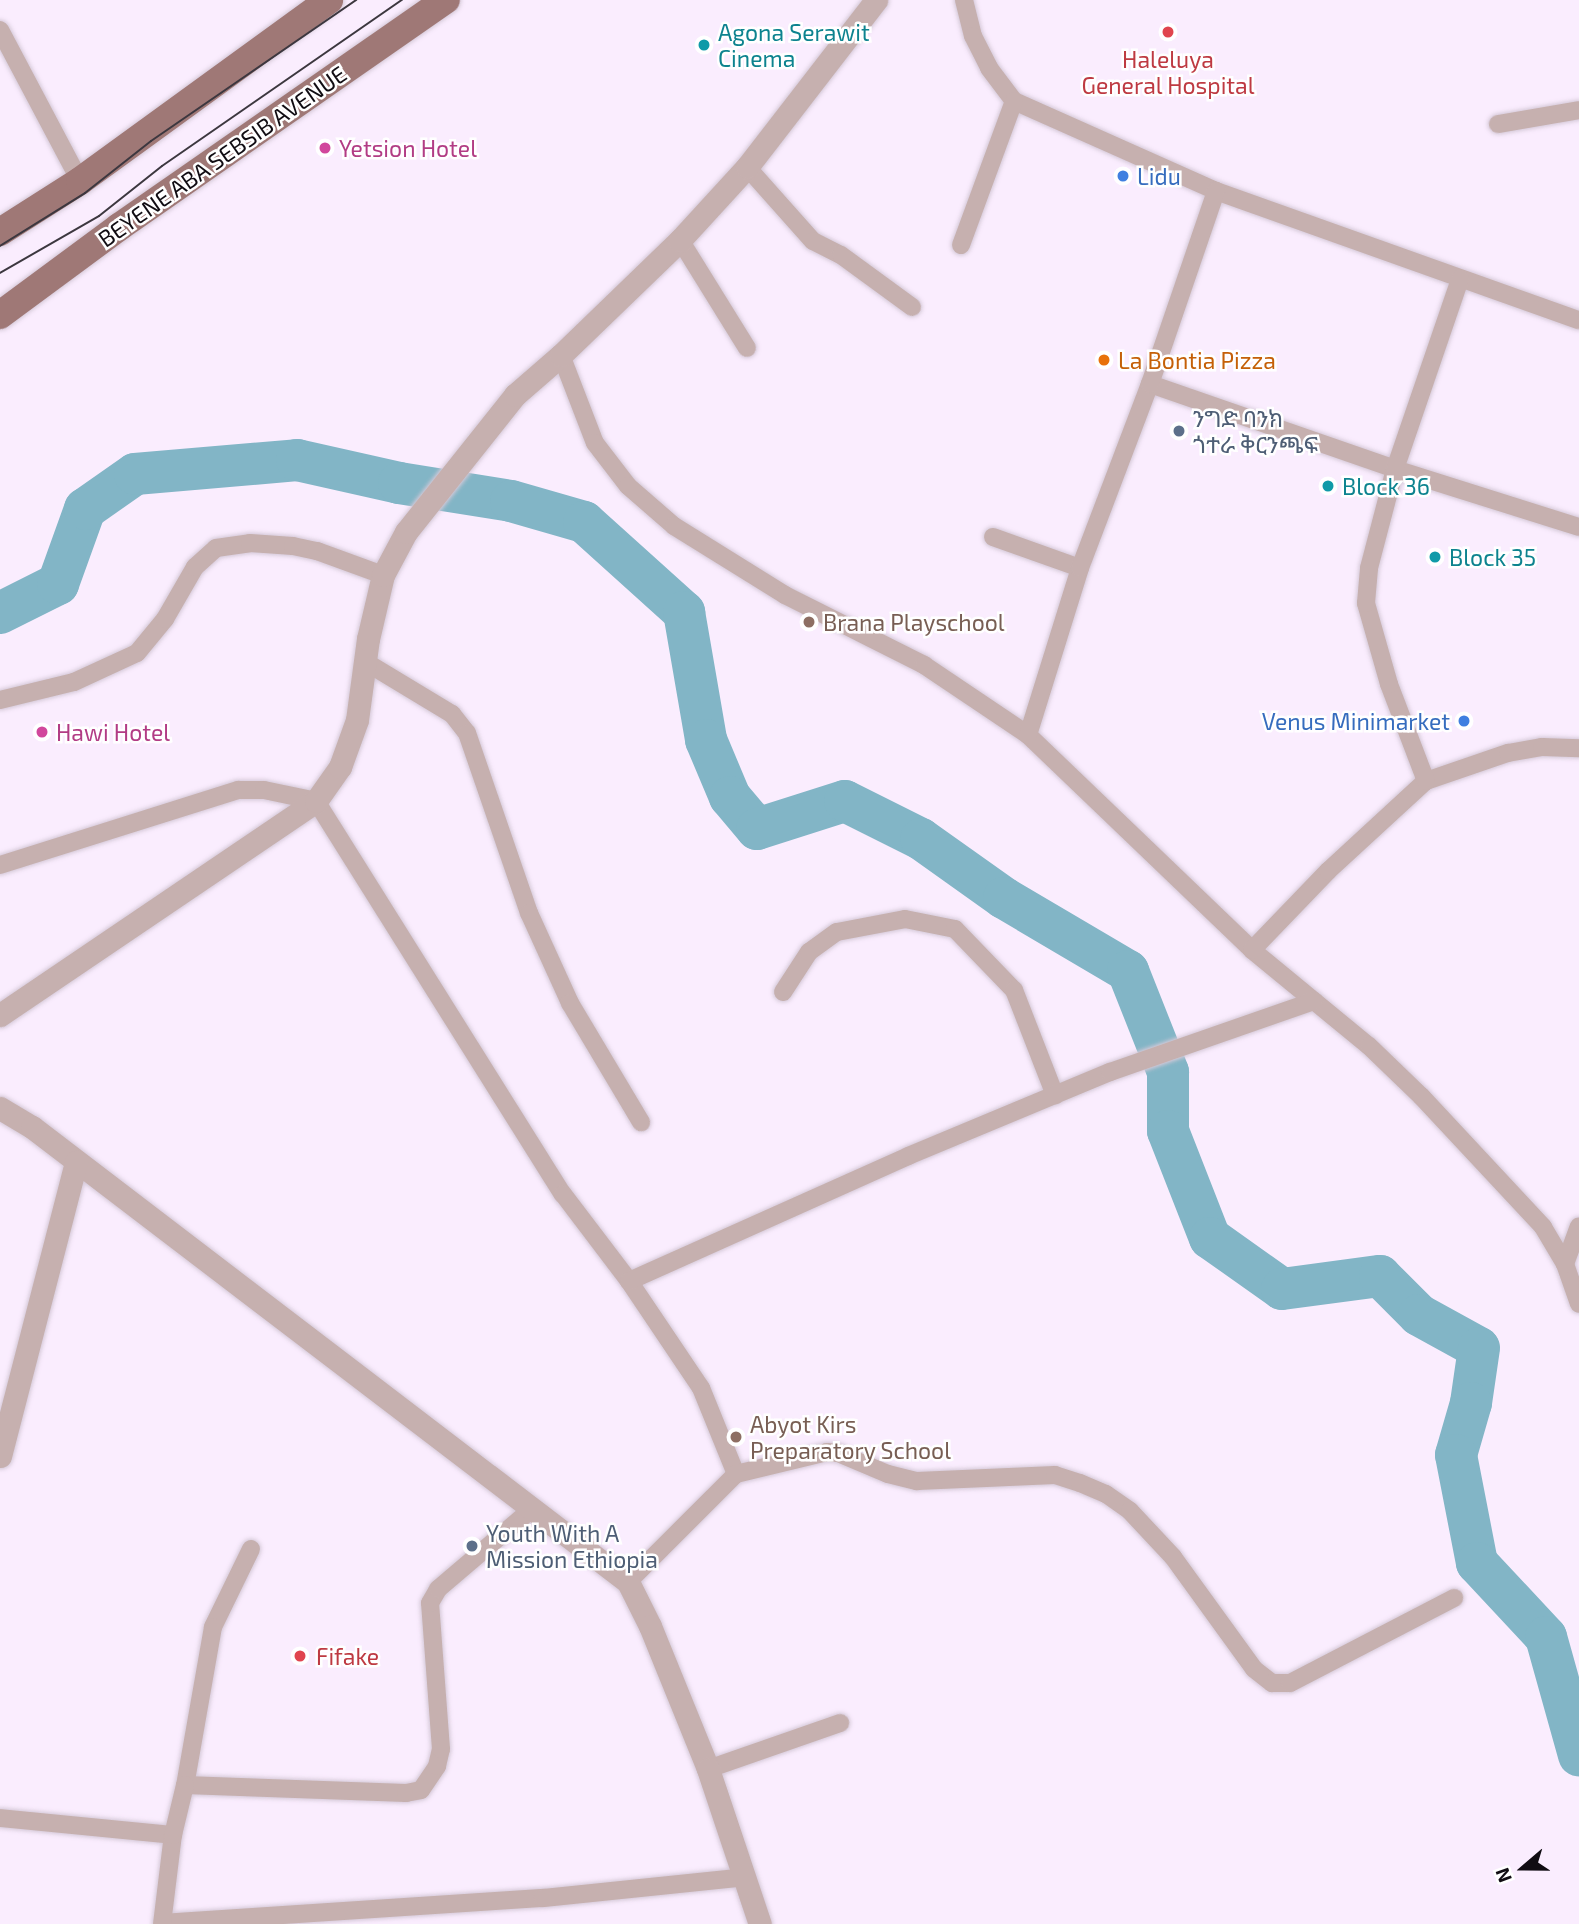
<!DOCTYPE html>
<html>
<head>
<meta charset="utf-8">
<style>
  body { margin:0 }
  #map { position:relative; width:1579px; height:1924px; overflow:hidden; background:#faedfe; font-family:"Exo 2","Noto Sans Ethiopic",sans-serif }
  div>[style] { position:absolute }
  .river>* { height:42px; margin:-21px; padding:0 21px; transform-origin:21px; border-radius:21px; background:#82b5c6 }
  .roads { filter:drop-shadow(0 0 2px #d5c9d8) drop-shadow(0 0 2px #d5c9d8) }
  .minor>* { height:18px; margin:-9px; padding:0 9px; transform-origin:9px; border-radius:9px; background:#c6b0af }
  .tertiary>* { height:23px; margin:-11.5px; padding:0 11.5px; transform-origin:11.5px; border-radius:11.5px; background:#c6b0af }
  .primary>* { height:28px; margin:-14px; padding:0 14px; transform-origin:14px; border-radius:14px; background:#9f7876 }
  .tram>* { height:2px; margin:-1px; padding:0 1px; transform-origin:1px; border-radius:1px; background:#3c373f }
  .dots>* { width:19px; height:19px; translate:-50% -50%; box-sizing:border-box; border:4px solid #fff; border-radius:50% }
  span { translate:-50% -50%; white-space:nowrap; text-align:center; line-height:1.15; -webkit-text-stroke:5px #fff; paint-order:stroke }
  .culture-label { font-size:23px; color:#0d838f }
  .left { translate:0 -50%; text-align:left }
  .health-label { font-size:23px; color:#be3a42 }
  .hotel-label { font-size:23px; color:#b23c85 }
  .street-label { font-size:23px; color:#100c12 }
  .shop-label { font-size:23px; color:#366cbe }
  .right { translate:-100% -50%; text-align:right }
  .food-label { font-size:23px; color:#c56008 }
  .service-label { font-size:23px; color:#4e5e75 }
  .education-label { font-size:23px; color:#785e54 }
  .north { position:absolute; left:1488px; top:1833px; width:70px; height:70px; -webkit-text-stroke:5px #fff; paint-order:stroke; rotate:250deg; font-size:19px; font-weight:700; line-height:28px; text-align:center; color:#100c12 }
  .north::after { content:''; display:block; margin:auto; width:24px; height:32px; background:#100c12; clip-path:polygon(50% 0,100% 100%,50% 72%,0 100%) }
</style>
</head>
<body>
<div id="map">
  <div class="river">
    <div style="left:0;top:613px;width:65px;rotate:-26.6deg"></div>
    <div style="left:58px;top:584px;width:80px;rotate:-70.2deg"></div>
    <div style="left:85px;top:509px;width:61px;rotate:-35deg"></div>
    <div style="left:135px;top:474px;width:163px;rotate:-4.9deg"></div>
    <div style="left:297px;top:460px;width:105px;rotate:12.7deg"></div>
    <div style="left:399px;top:483px;width:113px;rotate:9.1deg"></div>
    <div style="left:511px;top:501px;width:76px;rotate:16deg"></div>
    <div style="left:584px;top:522px;width:135px;rotate:42deg"></div>
    <div style="left:684px;top:612px;width:130px;rotate:80.2deg"></div>
    <div style="left:706px;top:740px;width:62px;rotate:67.2deg"></div>
    <div style="left:730px;top:797px;width:42px;rotate:49.8deg"></div>
    <div style="left:757px;top:829px;width:92px;rotate:-17.7deg"></div>
    <div style="left:845px;top:801px;width:85px;rotate:26.6deg"></div>
    <div style="left:921px;top:839px;width:102px;rotate:35.4deg"></div>
    <div style="left:1004px;top:898px;width:144px;rotate:30.5deg"></div>
    <div style="left:1128px;top:971px;width:109px;rotate:68.4deg"></div>
    <div style="left:1168px;top:1072px;width:59px;rotate:90deg"></div>
    <div style="left:1168px;top:1131px;width:115px;rotate:68.6deg"></div>
    <div style="left:1210px;top:1238px;width:88px;rotate:35.3deg"></div>
    <div style="left:1282px;top:1289px;width:99px;rotate:-7.6deg"></div>
    <div style="left:1380px;top:1276px;width:55px;rotate:45deg"></div>
    <div style="left:1419px;top:1315px;width:68px;rotate:28.8deg"></div>
    <div style="left:1479px;top:1348px;width:56px;rotate:98.3deg"></div>
    <div style="left:1471px;top:1403px;width:54px;rotate:106.1deg"></div>
    <div style="left:1456px;top:1455px;width:110px;rotate:79deg"></div>
    <div style="left:1477px;top:1563px;width:101px;rotate:47deg"></div>
    <div style="left:1546px;top:1637px;width:123px;rotate:74.4deg"></div>
  </div>
  <div class="roads">
    <div class="minor">
      <div style="left:964px;top:0;width:37px;rotate:76deg"></div>
      <div style="left:973px;top:36px;width:36px;rotate:63deg"></div>
      <div style="left:989px;top:68px;width:41px;rotate:52.9deg"></div>
      <div style="left:1014px;top:101px;width:221px;rotate:24deg"></div>
      <div style="left:1216px;top:191px;width:385px;rotate:19.6deg"></div>
      <div style="left:0;top:30px;width:171px;rotate:62.1deg"></div>
      <div style="left:1498px;top:124px;width:82px;rotate:-9.8deg"></div>
      <div style="left:747px;top:167px;width:99px;rotate:48.3deg"></div>
      <div style="left:813px;top:241px;width:31px;rotate:27deg"></div>
      <div style="left:841px;top:255px;width:88px;rotate:36.2deg"></div>
      <div style="left:680px;top:240px;width:127px;rotate:58.2deg"></div>
      <div style="left:961px;top:245px;width:153px;rotate:-69.8deg"></div>
      <div style="left:561px;top:355px;width:94px;rotate:68.9deg"></div>
      <div style="left:595px;top:443px;width:54px;rotate:52.5deg"></div>
      <div style="left:628px;top:486px;width:61px;rotate:41deg"></div>
      <div style="left:674px;top:526px;width:131px;rotate:31.9deg"></div>
      <div style="left:785px;top:595px;width:156px;rotate:26.7deg"></div>
      <div style="left:924px;top:665px;width:125px;rotate:33.9deg"></div>
      <div style="left:1028px;top:735px;width:310px;rotate:43.8deg"></div>
      <div style="left:1252px;top:950px;width:151px;rotate:39.4deg"></div>
      <div style="left:1369px;top:1046px;width:72px;rotate:43.9deg"></div>
      <div style="left:1421px;top:1096px;width:179px;rotate:47deg"></div>
      <div style="left:1543px;top:1227px;width:43px;rotate:59.3deg"></div>
      <div style="left:1565px;top:1264px;width:42px;rotate:70.7deg"></div>
      <div style="left:1150px;top:384px;width:259px;rotate:19.1deg"></div>
      <div style="left:1395px;top:469px;width:193px;rotate:17.5deg"></div>
      <div style="left:993px;top:537px;width:92px;rotate:19.6deg"></div>
      <div style="left:364px;top:661px;width:103px;rotate:31.1deg"></div>
      <div style="left:452px;top:714px;width:24px;rotate:52deg"></div>
      <div style="left:467px;top:733px;width:190px;rotate:71deg"></div>
      <div style="left:529px;top:913px;width:99px;rotate:65.5deg"></div>
      <div style="left:570px;top:1003px;width:139px;rotate:59.2deg"></div>
      <div style="left:0;top:700px;width:76px;rotate:-13.7deg"></div>
      <div style="left:74px;top:682px;width:69px;rotate:-24.7deg"></div>
      <div style="left:137px;top:653px;width:44px;rotate:-50.5deg"></div>
      <div style="left:165px;top:619px;width:60px;rotate:-60deg"></div>
      <div style="left:195px;top:567px;width:28px;rotate:-42deg"></div>
      <div style="left:216px;top:548px;width:34px;rotate:-8deg"></div>
      <div style="left:250px;top:543px;width:43px;rotate:4deg"></div>
      <div style="left:293px;top:546px;width:25px;rotate:12deg"></div>
      <div style="left:317px;top:551px;width:70px;rotate:20deg"></div>
      <div style="left:1028px;top:735px;width:175px;rotate:-72.7deg"></div>
      <div style="left:1080px;top:568px;width:197px;rotate:-69.2deg"></div>
      <div style="left:1150px;top:384px;width:204px;rotate:-71.1deg"></div>
      <div style="left:1426px;top:781px;width:87px;rotate:-18.9deg"></div>
      <div style="left:1508px;top:753px;width:35px;rotate:-10deg"></div>
      <div style="left:1542px;top:747px;width:37px;rotate:2deg"></div>
      <div style="left:0;top:865px;width:250px;rotate:-17.5deg"></div>
      <div style="left:238px;top:790px;width:26px"></div>
      <div style="left:264px;top:790px;width:53px;rotate:11.9deg"></div>
      <div style="left:316px;top:801px;width:464px;rotate:57.9deg"></div>
      <div style="left:563px;top:1194px;width:109px;rotate:52.8deg"></div>
      <div style="left:629px;top:1281px;width:129px;rotate:56.1deg"></div>
      <div style="left:701px;top:1388px;width:93px;rotate:67.9deg"></div>
      <div style="left:736px;top:1474px;width:153px;rotate:135deg"></div>
      <div style="left:1252px;top:950px;width:110px;rotate:-46.1deg"></div>
      <div style="left:1328px;top:871px;width:133px;rotate:-42.6deg"></div>
      <div style="left:1426px;top:781px;width:104px;rotate:-110.9deg"></div>
      <div style="left:1389px;top:684px;width:84px;rotate:-105.9deg"></div>
      <div style="left:1366px;top:603px;width:35px;rotate:-85deg"></div>
      <div style="left:1369px;top:568px;width:102px;rotate:-75.3deg"></div>
      <div style="left:1395px;top:469px;width:201px;rotate:-71.1deg"></div>
      <div style="left:783px;top:992px;width:48px;rotate:-57deg"></div>
      <div style="left:809px;top:952px;width:34px;rotate:-36deg"></div>
      <div style="left:837px;top:932px;width:69px;rotate:-10.8deg"></div>
      <div style="left:905px;top:919px;width:51px;rotate:11.3deg"></div>
      <div style="left:955px;top:929px;width:85px;rotate:46deg"></div>
      <div style="left:1014px;top:990px;width:113px;rotate:68.7deg"></div>
      <div style="left:1565px;top:1264px;width:40px;rotate:-69.8deg"></div>
      <div style="left:629px;top:1281px;width:306px;rotate:-24.1deg"></div>
      <div style="left:908px;top:1156px;width:219px;rotate:-22.6deg"></div>
      <div style="left:1110px;top:1072px;width:216px;rotate:-19.2deg"></div>
      <div style="left:736px;top:1474px;width:94px;rotate:-13.6deg"></div>
      <div style="left:827px;top:1452px;width:11px;rotate:5deg"></div>
      <div style="left:838px;top:1453px;width:54px;rotate:22.8deg"></div>
      <div style="left:888px;top:1474px;width:30px;rotate:14deg"></div>
      <div style="left:917px;top:1481px;width:138px;rotate:-2.5deg"></div>
      <div style="left:1055px;top:1475px;width:26px;rotate:18deg"></div>
      <div style="left:1080px;top:1483px;width:28px;rotate:23deg"></div>
      <div style="left:1106px;top:1494px;width:29px;rotate:35deg"></div>
      <div style="left:1130px;top:1511px;width:63px;rotate:46.9deg"></div>
      <div style="left:1173px;top:1557px;width:138px;rotate:54.1deg"></div>
      <div style="left:1254px;top:1669px;width:23px;rotate:38deg"></div>
      <div style="left:1272px;top:1683px;width:18px"></div>
      <div style="left:1290px;top:1683px;width:185px;rotate:-27.4deg"></div>
      <div style="left:251px;top:1549px;width:87px;rotate:116deg"></div>
      <div style="left:213px;top:1627px;width:160px;rotate:100deg"></div>
      <div style="left:185px;top:1785px;width:221px;rotate:2.1deg"></div>
      <div style="left:406px;top:1793px;width:15px;rotate:-11deg"></div>
      <div style="left:421px;top:1790px;width:29px;rotate:-56deg"></div>
      <div style="left:437px;top:1766px;width:17px;rotate:-77deg"></div>
      <div style="left:441px;top:1749px;width:146px;rotate:-94.3deg"></div>
      <div style="left:430px;top:1603px;width:16px;rotate:-60deg"></div>
      <div style="left:438px;top:1589px;width:123px;rotate:-40.4deg"></div>
      <div style="left:708px;top:1769px;width:140px;rotate:-19.2deg"></div>
      <div style="left:0;top:1818px;width:174px;rotate:5.6deg"></div>
      <div style="left:163px;top:1923px;width:381px;rotate:-3.8deg"></div>
      <div style="left:543px;top:1898px;width:203px;rotate:-5.9deg"></div>
      <div style="left:162px;top:1924px;width:90px;rotate:-83deg"></div>
      <div style="left:173px;top:1835px;width:51px;rotate:-76.5deg"></div>
    </div>
    <div class="tertiary">
      <div style="left:0;top:1015px;width:382px;rotate:-34.1deg"></div>
      <div style="left:316px;top:801px;width:42px;rotate:-54.8deg"></div>
      <div style="left:340px;top:767px;width:50px;rotate:-70.1deg"></div>
      <div style="left:357px;top:720px;width:82px;rotate:-82.3deg"></div>
      <div style="left:368px;top:639px;width:66px;rotate:-76.8deg"></div>
      <div style="left:383px;top:575px;width:49px;rotate:-61.9deg"></div>
      <div style="left:406px;top:532px;width:175px;rotate:-51.5deg"></div>
      <div style="left:515px;top:395px;width:61px;rotate:-41deg"></div>
      <div style="left:561px;top:355px;width:165px;rotate:-44deg"></div>
      <div style="left:680px;top:240px;width:99px;rotate:-47.5deg"></div>
      <div style="left:747px;top:167px;width:211px;rotate:-52.3deg"></div>
      <div style="left:0;top:1108px;width:37px;rotate:31deg"></div>
      <div style="left:32px;top:1127px;width:750px;rotate:37.36deg"></div>
      <div style="left:628px;top:1582px;width:49px;rotate:63.4deg"></div>
      <div style="left:650px;top:1626px;width:154px;rotate:67.9deg"></div>
      <div style="left:708px;top:1769px;width:163px;rotate:71.5deg"></div>
      <div style="left:0;top:1456px;width:304px;rotate:-75.5deg"></div>
    </div>
    <div class="primary">
      <div style="left:0;top:232px;width:95px;rotate:-32.5deg"></div>
      <div style="left:80px;top:181px;width:308px;rotate:-36deg"></div>
      <div style="left:0;top:315px;width:148px;rotate:-36.5deg"></div>
      <div style="left:119px;top:227px;width:398px;rotate:-34.8deg"></div>
    </div>
  </div>
  <div class="tram">
    <div style="left:0;top:246px;width:100px;rotate:-31.9deg"></div>
    <div style="left:85px;top:193px;width:84px;rotate:-38.2deg"></div>
    <div style="left:151px;top:141px;width:249px;rotate:-34.5deg"></div>
    <div style="left:0;top:273px;width:114px;rotate:-29.9deg"></div>
    <div style="left:99px;top:216px;width:80px;rotate:-38.4deg"></div>
    <div style="left:162px;top:166px;width:292px;rotate:-34.7deg"></div>
  </div>
  <div class="dots">
    <div style="left:1168px;top:32px;background:#e0444e"></div>
    <div style="left:704px;top:45px;background:#0f9aa8"></div>
    <div style="left:325px;top:148px;background:#d1479c"></div>
    <div style="left:1123px;top:176px;background:#3f7fe0"></div>
    <div style="left:1104px;top:360px;background:#e8710a"></div>
    <div style="left:1179px;top:431px;background:#5c6f8a"></div>
    <div style="left:1328px;top:486px;background:#0f9aa8"></div>
    <div style="left:1435px;top:557px;background:#0f9aa8"></div>
    <div style="left:809px;top:622px;background:#8d6e63"></div>
    <div style="left:1464px;top:721px;background:#3f7fe0"></div>
    <div style="left:42px;top:732px;background:#d1479c"></div>
    <div style="left:736px;top:1437px;background:#8d6e63"></div>
    <div style="left:472px;top:1546px;background:#5c6f8a"></div>
    <div style="left:300px;top:1656px;background:#e0444e"></div>
  </div>
  <div class="culture-label">
    <span class="left" style="left:718px;top:45px">Agona Serawit<br>Cinema</span>
    <span class="left" style="left:1342px;top:486px">Block 36</span>
    <span class="left" style="left:1449px;top:557px">Block 35</span>
  </div>
  <div class="health-label">
    <span style="left:1168px;top:72px">Haleluya<br>General Hospital</span>
    <span class="left" style="left:316px;top:1656px">Fifake</span>
  </div>
  <div class="hotel-label">
    <span class="left" style="left:339px;top:148px">Yetsion Hotel</span>
    <span class="left" style="left:56px;top:732px">Hawi Hotel</span>
  </div>
  <div class="street-label">
    <span style="left:222px;top:156px;rotate:-35deg">BEYENE ABA SEBSIB AVENUE</span>
  </div>
  <div class="shop-label">
    <span class="left" style="left:1137px;top:176px">Lidu</span>
    <span class="right" style="left:1450px;top:721px">Venus Minimarket</span>
  </div>
  <div class="food-label">
    <span class="left" style="left:1118px;top:360px">La Bontia Pizza</span>
  </div>
  <div class="service-label">
    <span class="left" style="left:1193px;top:431px">ንግድ ባንክ<br>ጎተራ ቅርንጫፍ</span>
    <span class="left" style="left:486px;top:1546px">Youth With A<br>Mission Ethiopia</span>
  </div>
  <div class="education-label">
    <span class="left" style="left:823px;top:622px">Brana Playschool</span>
    <span class="left" style="left:750px;top:1437px">Abyot Kirs<br>Preparatory School</span>
  </div>
  <div class="north">N</div>
</div>
</body>
</html>
